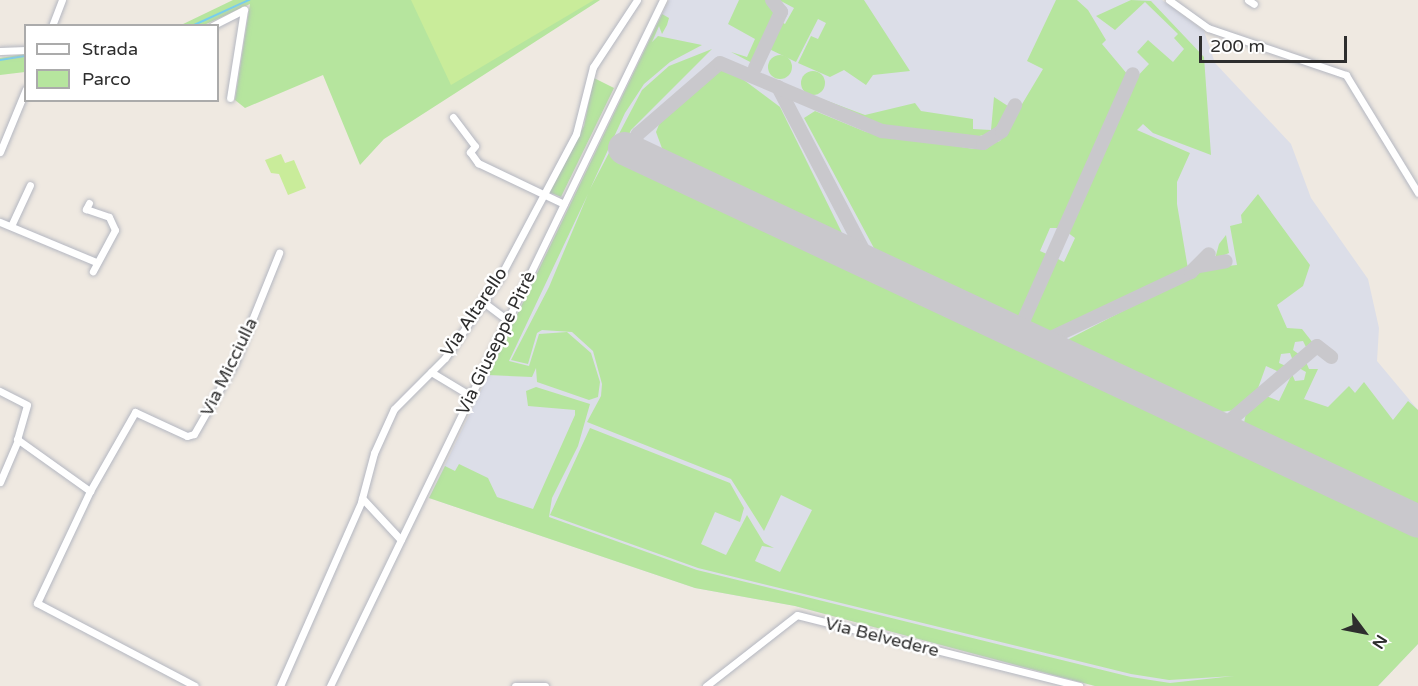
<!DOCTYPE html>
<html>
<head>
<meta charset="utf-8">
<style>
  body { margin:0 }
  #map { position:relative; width:1418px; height:686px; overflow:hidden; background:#efe9e1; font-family:"Varela Round",sans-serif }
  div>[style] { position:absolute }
  .airport>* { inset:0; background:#dcdee8 }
  .green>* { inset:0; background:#b6e59e }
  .round { border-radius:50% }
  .pitch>* { inset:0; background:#c9ec9a }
  .stream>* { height:1.5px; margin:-0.75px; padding:0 0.75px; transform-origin:0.75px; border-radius:0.75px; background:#75cff0 }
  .taxiway>* { height:14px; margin:-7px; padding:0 7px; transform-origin:7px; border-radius:7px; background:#c9c8cc }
  .runway>* { height:33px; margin:-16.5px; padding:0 16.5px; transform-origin:16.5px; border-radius:16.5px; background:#c9c8cc }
  .roads { filter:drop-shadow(0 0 2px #b4b7c1) drop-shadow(0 0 2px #b4b7c1) }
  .minor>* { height:7px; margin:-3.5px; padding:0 3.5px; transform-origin:3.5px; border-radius:3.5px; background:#fff }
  span { translate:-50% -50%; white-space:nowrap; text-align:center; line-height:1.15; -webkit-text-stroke:5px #fff; paint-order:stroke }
  .street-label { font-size:18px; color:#2e2e2e }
  .legend { position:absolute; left:24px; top:24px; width:195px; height:78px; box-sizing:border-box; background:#fff; border:2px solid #ababab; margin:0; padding:8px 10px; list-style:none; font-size:18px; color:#2e2e2e }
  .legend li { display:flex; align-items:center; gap:12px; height:30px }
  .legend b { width:30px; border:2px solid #ababab }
  .north { position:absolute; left:1334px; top:602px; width:60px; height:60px; -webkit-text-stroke:4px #fff; paint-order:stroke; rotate:122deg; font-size:16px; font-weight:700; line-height:24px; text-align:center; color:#2e2e2e }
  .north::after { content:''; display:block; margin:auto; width:21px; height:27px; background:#2e2e2e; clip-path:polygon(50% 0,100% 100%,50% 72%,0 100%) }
  .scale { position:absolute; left:1199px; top:36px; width:148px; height:27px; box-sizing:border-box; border:3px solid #2e2e2e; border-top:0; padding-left:8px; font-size:18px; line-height:21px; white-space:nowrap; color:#2e2e2e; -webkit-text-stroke:4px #fff; paint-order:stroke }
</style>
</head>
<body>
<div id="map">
  <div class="airport">
    <div style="clip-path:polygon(669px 0,1162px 0,1204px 31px,1215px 63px,1291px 144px,1311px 198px,1368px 279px,1379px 328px,1377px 361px,1418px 410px,1418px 644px,1378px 686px,1095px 686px,795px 606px,695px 588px,429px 498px)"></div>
  </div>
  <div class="green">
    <div style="clip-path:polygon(233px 0,600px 0,384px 139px,360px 165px,323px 75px,245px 108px,235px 100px,250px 4px,204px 25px,179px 26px)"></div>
    <div style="clip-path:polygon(739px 0,770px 0,778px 8px,754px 64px,731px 52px,747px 57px,755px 39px,728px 24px)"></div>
    <div style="clip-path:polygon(779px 0,864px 0,910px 71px,873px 75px,866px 85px,844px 70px,830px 77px,798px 63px,811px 36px,818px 39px,826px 23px,818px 19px,796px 62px,767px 48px,780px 21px,785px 24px,794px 8px)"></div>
    <div style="clip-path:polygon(1056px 0,1077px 0,1088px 10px,1106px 40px,1102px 44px,1128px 75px,1061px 228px,1050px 228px,1040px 251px,1049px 255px,1019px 317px,875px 250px,804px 118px,815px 111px,866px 132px,974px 149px,1000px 141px,1043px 69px,1027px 61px)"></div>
    <div style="clip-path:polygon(1131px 0,1151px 1px,1204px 57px,1211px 155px,1153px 133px,1143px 124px,1137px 130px,1190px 153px,1177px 182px,1177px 204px,1188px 269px,1052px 333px,1031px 323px,1030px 316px,1056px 258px,1064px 262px,1075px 238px,1067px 232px,1133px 81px,1149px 64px,1137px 52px,1148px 40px,1173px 62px,1184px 49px,1174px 38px,1178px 34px,1145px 2px,1115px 30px,1096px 16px)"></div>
    <div style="clip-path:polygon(662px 14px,669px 18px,667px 25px,662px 34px,659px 26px,652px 42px,658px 36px,702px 45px,670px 62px,644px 84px,625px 113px,590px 189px,642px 90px,669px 66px,712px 49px,631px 130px,616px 161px,1418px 536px,1418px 644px,1378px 686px,1095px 686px,795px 606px,695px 588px,429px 498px,445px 466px,455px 471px,459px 464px,488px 478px,497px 497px,533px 509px,575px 415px,575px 410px,528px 406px,526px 391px,536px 387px,590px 404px,578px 446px,552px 498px,549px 517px,697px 570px,1131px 677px,1170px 683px,1234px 676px,1169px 680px,1131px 674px,698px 568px,550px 515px,590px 428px,730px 483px,744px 508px,740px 522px,715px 512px,701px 544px,726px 555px,747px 515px,764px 543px,774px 548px,762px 546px,755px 561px,780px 572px,812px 510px,781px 495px,764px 531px,731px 479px,587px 422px,601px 396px,602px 384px,593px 351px,572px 332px,542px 330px,537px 333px,528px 364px,511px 360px,549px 287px,588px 194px,509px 361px,529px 366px,539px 334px,567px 332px,591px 353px,600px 382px,598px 397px,589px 400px,537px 382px,536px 368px,532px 377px,488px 375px)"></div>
    <div style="clip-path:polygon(25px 54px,25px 72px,0 75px,0 58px)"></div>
    <div class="round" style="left:768px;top:55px;width:24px;height:24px"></div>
    <div style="clip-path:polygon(729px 69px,780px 107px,843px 235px,663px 151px,656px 132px,660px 122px,715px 70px)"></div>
    <div class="round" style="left:801px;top:71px;width:24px;height:24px"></div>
    <div style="clip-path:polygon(594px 78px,614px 88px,561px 197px,549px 192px,584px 126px)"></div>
    <div style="clip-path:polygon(806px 93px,865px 115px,915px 103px,921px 111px,973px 119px,973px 129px,991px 130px,994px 97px,1011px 108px,998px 132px,970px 138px,872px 126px)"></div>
    <div style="clip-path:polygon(1258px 194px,1310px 265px,1303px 286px,1277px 305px,1287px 328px,1302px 329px,1313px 343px,1307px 349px,1303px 341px,1295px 342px,1293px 350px,1300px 355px,1293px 361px,1290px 353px,1281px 354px,1279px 363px,1286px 366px,1279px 372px,1266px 366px,1257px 391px,1235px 410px,1221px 412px,1067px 340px,1206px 268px,1237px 265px,1230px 226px,1242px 223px,1241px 215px)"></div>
    <div style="clip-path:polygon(1226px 235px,1229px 253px,1215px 259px,1219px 244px)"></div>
    <div style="clip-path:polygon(1306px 362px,1309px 369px,1318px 369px,1304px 399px,1328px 407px,1349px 386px,1355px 393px,1364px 382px,1393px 420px,1408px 401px,1418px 410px,1418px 504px,1244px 423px,1246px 413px,1266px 396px,1279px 401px,1292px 374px,1295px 381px,1304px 380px,1306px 372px,1299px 368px)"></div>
  </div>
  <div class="pitch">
    <div style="clip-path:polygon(411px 0,594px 0,451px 85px)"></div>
    <div style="clip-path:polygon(281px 154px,285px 163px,294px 160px,306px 188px,288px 195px,279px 174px,271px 173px,265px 160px)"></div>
  </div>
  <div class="stream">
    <div style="left:192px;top:26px;width:63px;rotate:-24.5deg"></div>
    <div style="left:0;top:60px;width:26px;rotate:-9deg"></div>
  </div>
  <div class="taxiway">
    <div style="left:755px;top:68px;width:62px;rotate:-65.1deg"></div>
    <div style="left:781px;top:12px;width:15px;rotate:-127deg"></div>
    <div style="left:778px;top:87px;width:199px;rotate:62.4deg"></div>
    <div style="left:628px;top:150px;width:19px;rotate:-58deg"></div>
    <div style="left:638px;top:134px;width:108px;rotate:-40.9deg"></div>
    <div style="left:720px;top:63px;width:176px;rotate:22.8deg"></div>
    <div style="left:882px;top:131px;width:102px;rotate:6.8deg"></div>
    <div style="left:983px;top:143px;width:22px;rotate:-32deg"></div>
    <div style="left:1002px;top:131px;width:29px;rotate:-63deg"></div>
    <div style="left:1199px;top:266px;width:27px;rotate:-10deg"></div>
    <div style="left:1018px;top:333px;width:283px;rotate:-66.1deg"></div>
    <div style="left:1040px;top:343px;width:167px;rotate:-25.2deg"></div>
    <div style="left:1191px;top:272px;width:25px;rotate:-45deg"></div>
    <div style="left:1221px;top:428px;width:126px;rotate:-40.5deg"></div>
    <div style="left:1317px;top:346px;width:18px;rotate:38deg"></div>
  </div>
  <div class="runway">
    <div style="left:624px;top:148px;width:877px;rotate:25.16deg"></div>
  </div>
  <div class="roads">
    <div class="minor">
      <div style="left:1169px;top:0;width:48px;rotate:35.7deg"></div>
      <div style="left:1208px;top:28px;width:146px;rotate:18.8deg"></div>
      <div style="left:1346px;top:75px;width:138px;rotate:58.6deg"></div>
      <div style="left:1248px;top:0;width:7px;rotate:34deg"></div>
      <div style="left:52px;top:26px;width:28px;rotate:-69deg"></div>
      <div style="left:212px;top:26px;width:36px;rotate:-27deg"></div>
      <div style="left:244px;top:10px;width:89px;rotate:99deg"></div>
      <div style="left:0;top:51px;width:26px;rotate:-2deg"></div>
      <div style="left:453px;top:117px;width:36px;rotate:53deg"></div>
      <div style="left:475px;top:146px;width:8px;rotate:130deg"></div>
      <div style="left:470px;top:152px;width:14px;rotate:54deg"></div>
      <div style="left:478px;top:163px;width:95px;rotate:25.5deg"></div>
      <div style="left:0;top:152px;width:68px;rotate:-67.6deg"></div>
      <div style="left:89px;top:203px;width:7px;rotate:117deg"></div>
      <div style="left:86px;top:209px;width:24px;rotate:19deg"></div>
      <div style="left:109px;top:217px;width:14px;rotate:65deg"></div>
      <div style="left:115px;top:230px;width:47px;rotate:118.2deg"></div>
      <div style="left:0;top:222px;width:104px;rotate:22.6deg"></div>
      <div style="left:11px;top:226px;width:45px;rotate:-65.1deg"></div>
      <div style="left:482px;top:301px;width:31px;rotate:37deg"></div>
      <div style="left:431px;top:372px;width:47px;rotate:31deg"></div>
      <div style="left:0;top:391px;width:30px;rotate:27deg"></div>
      <div style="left:27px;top:405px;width:35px;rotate:106deg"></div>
      <div style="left:17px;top:439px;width:90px;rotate:35.5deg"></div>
      <div style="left:90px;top:491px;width:124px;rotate:115.3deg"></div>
      <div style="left:37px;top:603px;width:178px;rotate:27.7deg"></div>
      <div style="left:0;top:482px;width:46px;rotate:-66.8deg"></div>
      <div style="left:90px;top:491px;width:91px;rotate:-60.3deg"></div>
      <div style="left:135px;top:412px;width:57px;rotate:24.8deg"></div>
      <div style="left:187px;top:436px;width:7px;rotate:-16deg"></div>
      <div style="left:194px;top:434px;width:83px;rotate:-60.3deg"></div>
      <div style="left:235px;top:362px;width:118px;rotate:-68deg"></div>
      <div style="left:362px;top:498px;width:57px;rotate:47.1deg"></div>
      <div style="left:280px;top:686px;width:201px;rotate:-66.2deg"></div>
      <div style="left:361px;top:502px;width:51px;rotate:-75.1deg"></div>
      <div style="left:374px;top:453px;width:48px;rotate:-65.6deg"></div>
      <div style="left:394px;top:409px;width:72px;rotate:-45deg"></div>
      <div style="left:445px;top:358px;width:98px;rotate:-55.8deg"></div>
      <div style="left:500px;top:277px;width:162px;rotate:-62deg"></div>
      <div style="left:576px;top:134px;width:69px;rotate:-75.8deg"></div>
      <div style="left:593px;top:67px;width:80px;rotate:-56.7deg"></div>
      <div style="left:330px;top:686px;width:763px;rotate:-64.11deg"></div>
      <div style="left:515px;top:686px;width:30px"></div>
      <div style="left:706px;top:686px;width:115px;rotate:-38deg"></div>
      <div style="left:797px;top:615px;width:291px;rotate:14.1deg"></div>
    </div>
  </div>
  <div class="street-label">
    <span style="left:474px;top:312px;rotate:-56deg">Via Altarello</span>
    <span style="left:496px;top:343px;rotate:-64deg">Via Giuseppe Pitrè</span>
    <span style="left:229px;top:367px;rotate:-64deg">Via Micciulla</span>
    <span style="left:882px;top:637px;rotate:14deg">Via Belvedere</span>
  </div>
  <ul class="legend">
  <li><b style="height:8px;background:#fff"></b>Strada</li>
  <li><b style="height:16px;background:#b6e59e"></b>Parco</li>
  </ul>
  <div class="north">N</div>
  <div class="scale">200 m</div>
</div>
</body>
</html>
